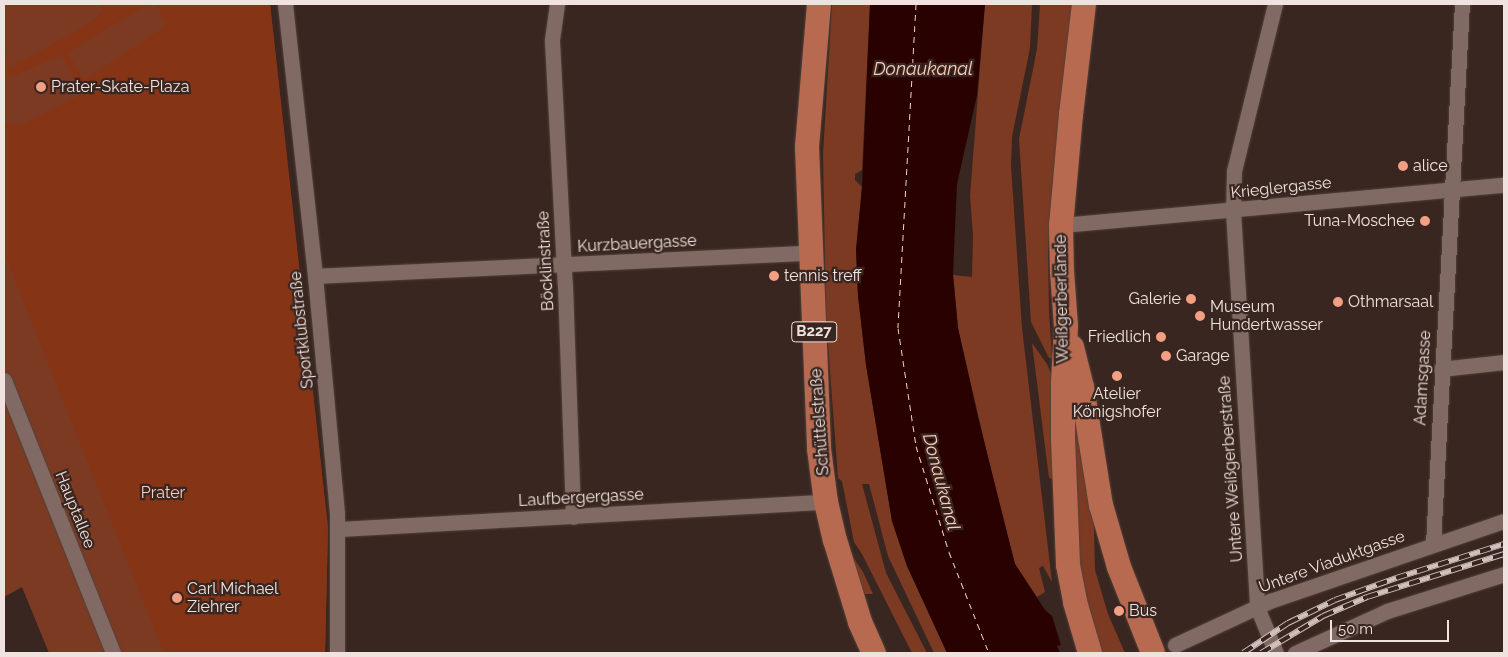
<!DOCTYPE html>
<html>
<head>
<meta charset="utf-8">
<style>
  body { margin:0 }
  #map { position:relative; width:1508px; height:657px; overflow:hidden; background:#392620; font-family:Raleway,sans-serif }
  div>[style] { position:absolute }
  .green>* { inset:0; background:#7d3a23 }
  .forest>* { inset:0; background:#863416 }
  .water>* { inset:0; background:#290200 }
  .ferry>* { height:1px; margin-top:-0.5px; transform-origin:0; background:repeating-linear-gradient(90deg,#fdcdbc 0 6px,transparent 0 11px) }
  .roads { filter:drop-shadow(0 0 1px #51423c) drop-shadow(0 0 1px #51423c) }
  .minor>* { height:15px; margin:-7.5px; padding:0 7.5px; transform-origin:7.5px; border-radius:7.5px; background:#806a63 }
  .primary>* { height:24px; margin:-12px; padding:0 12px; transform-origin:12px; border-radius:12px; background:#b76a4f }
  .rail>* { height:5.5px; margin-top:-2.75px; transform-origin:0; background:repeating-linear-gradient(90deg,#392620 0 11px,#d0c1bd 0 22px); box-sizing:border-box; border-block:1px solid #d0c1bd }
  .dots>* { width:14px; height:14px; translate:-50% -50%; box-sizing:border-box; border:2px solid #392620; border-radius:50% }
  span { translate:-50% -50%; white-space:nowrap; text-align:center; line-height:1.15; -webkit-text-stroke:4.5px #392620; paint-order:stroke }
  .shield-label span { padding:1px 4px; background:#392620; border:1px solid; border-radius:4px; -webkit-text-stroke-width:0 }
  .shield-label { font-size:15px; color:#f0e3df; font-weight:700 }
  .poi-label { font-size:16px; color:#f0e3df }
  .left { translate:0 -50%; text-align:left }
  .right { translate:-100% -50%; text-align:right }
  .street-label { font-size:16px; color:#f0e3df }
  .park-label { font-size:16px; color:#fdccbc }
  .water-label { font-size:18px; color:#fdcdbc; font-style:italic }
  .frame { position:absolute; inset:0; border:5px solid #f0e3df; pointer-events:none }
  .scale { position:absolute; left:1330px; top:620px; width:119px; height:22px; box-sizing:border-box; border:2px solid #f0e3df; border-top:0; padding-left:6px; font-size:15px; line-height:18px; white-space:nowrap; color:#f0e3df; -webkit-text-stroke:4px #392620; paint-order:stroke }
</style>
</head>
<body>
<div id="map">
  <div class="green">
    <div style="clip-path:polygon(4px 4px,270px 4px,328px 528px,325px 653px,49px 653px,22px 587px,4px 597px)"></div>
    <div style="clip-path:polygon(832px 4px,870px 4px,862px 170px,855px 174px,855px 180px,862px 187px,856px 250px,858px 296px,866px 365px,892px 521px,907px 566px,947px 653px,934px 653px,888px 556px,869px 484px,862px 484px,886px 573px,927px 653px,912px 653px,862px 554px,854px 542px,842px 481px,838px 478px,826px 317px,823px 154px)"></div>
    <div style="clip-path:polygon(985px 4px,1032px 4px,1030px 48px,1012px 137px,1011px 166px,1022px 328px,1052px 582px,1043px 566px,1039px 568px,1045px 592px,1037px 597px,1015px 564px,999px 505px,958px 328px,953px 275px,972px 277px,973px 235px,970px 196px)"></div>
    <div style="clip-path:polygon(1040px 4px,1072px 4px,1052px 186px,1048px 253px,1049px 312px,1052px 358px,1049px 358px,1031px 322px,1019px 139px,1037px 49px)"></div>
    <div style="clip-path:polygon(1032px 343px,1047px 364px,1053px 379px,1053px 479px,1049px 478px)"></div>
    <div style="clip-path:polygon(1075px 406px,1086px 491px,1093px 490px,1095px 570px,1108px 614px,1125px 653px,1098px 653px,1095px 644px,1076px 546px)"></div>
    <div style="clip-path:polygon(849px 551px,863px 572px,873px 594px,864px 594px)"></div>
  </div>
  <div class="forest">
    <div style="clip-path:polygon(102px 4px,148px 4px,68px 53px,84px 80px,166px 26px,157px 4px,270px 4px,328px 528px,325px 653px,164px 653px,4px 253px,4px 123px,21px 125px,82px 94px,62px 55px,4px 80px,4px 48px,7px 56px,7px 66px,14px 68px,16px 62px,28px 58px,92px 21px,102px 10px)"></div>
  </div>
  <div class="water">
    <div style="clip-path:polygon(870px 4px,985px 4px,977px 95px,957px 184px,953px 274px,958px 328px,978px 417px,1015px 564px,1045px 610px,1052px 616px,1061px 645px,1057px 646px,1060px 653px,947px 653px,907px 566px,892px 521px,866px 365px,858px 296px,856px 250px,862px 187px)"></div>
  </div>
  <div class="ferry">
    <div style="left:916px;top:4px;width:324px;rotate:93.2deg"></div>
    <div style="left:898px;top:328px;width:119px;rotate:81.3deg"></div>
    <div style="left:916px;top:446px;width:111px;rotate:72.7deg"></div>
    <div style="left:949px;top:552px;width:109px;rotate:68.4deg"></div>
  </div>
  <div class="roads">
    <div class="minor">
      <div style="left:285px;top:4px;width:274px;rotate:83.7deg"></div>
      <div style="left:315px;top:276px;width:238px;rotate:84.7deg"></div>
      <div style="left:337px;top:513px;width:140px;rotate:90deg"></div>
      <div style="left:557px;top:4px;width:37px;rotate:98deg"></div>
      <div style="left:552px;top:41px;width:244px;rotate:87deg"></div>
      <div style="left:565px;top:285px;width:232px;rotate:88deg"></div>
      <div style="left:1275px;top:4px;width:172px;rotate:103.8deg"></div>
      <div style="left:1234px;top:171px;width:40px;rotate:91.4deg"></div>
      <div style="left:1233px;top:211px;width:397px;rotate:86.5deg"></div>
      <div style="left:1257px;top:607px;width:50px;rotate:67.6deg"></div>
      <div style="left:1061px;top:225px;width:445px;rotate:-5.2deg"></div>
      <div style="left:315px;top:276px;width:497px;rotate:-2.7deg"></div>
      <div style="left:1441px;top:369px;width:63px;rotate:-6.3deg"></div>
      <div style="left:4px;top:380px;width:294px;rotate:68.2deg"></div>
      <div style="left:338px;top:529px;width:489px;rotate:-3.2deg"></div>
      <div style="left:1433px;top:544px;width:541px;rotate:-86.93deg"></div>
      <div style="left:1175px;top:645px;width:105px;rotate:-24.9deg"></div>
      <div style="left:1270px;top:601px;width:247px;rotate:-18.9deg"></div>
      <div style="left:1295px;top:653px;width:101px;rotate:-24.5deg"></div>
      <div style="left:1387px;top:611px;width:123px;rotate:-17.5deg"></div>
    </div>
    <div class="primary">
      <div style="left:819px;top:4px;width:144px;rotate:94.8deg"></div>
      <div style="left:807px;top:147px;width:302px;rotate:87.7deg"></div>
      <div style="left:819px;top:449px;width:53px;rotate:82.5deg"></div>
      <div style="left:826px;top:502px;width:39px;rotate:77deg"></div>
      <div style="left:835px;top:540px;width:86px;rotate:73deg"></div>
      <div style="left:860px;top:622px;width:34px;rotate:66deg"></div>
      <div style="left:1084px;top:4px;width:111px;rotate:96.7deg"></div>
      <div style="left:1071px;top:114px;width:111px;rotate:95.1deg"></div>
      <div style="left:1061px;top:225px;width:46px;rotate:88.8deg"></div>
      <div style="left:1062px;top:271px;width:55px;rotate:85.8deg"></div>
      <div style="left:1066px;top:326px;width:58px;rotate:93deg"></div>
      <div style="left:1063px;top:384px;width:55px;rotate:90deg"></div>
      <div style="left:1063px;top:439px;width:126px;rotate:87.7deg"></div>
      <div style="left:1068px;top:565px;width:38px;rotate:79deg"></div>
      <div style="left:1075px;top:602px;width:53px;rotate:73.6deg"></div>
      <div style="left:1072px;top:347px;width:41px;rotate:76deg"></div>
      <div style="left:1082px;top:387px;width:120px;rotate:80.9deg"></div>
      <div style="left:1101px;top:505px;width:65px;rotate:73.8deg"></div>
      <div style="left:1119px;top:567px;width:92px;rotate:68.4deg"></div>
    </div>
  </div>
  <div class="rail">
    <div style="left:1243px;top:653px;width:54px;rotate:-33.7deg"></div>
    <div style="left:1288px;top:623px;width:52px;rotate:-26.1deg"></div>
    <div style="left:1335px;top:600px;width:65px;rotate:-19.8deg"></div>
    <div style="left:1396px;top:578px;width:113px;rotate:-17.5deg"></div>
    <div style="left:1261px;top:653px;width:72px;rotate:-30.8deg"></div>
    <div style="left:1323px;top:616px;width:48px;rotate:-23.4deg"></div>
    <div style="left:1367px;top:597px;width:144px;rotate:-17.4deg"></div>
  </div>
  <div class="dots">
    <div style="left:41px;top:87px;background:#f39f83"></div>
    <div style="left:1403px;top:166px;background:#f39f83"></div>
    <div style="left:1425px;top:221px;background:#f39f83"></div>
    <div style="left:774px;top:276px;background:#f39f83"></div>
    <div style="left:1191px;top:299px;background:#f39f83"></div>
    <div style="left:1338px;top:302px;background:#f39f83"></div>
    <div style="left:1200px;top:316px;background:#f39f83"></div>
    <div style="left:1161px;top:337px;background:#f39f83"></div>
    <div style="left:1166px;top:356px;background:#f39f83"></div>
    <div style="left:1117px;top:376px;background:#f39f83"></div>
    <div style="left:177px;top:598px;background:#f39f83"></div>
    <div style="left:1119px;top:611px;background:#f39f83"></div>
  </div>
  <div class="shield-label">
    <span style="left:814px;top:332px">B227</span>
  </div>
  <div class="poi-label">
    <span class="left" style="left:51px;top:87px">Prater-Skate-Plaza</span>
    <span class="left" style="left:1413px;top:166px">alice</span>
    <span class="right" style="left:1415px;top:221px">Tuna-Moschee</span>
    <span class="left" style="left:784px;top:276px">tennis treff</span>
    <span class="right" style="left:1181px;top:299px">Galerie</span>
    <span class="left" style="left:1348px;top:302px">Othmarsaal</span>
    <span class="left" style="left:1210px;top:316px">Museum<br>Hundertwasser</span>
    <span class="right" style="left:1151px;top:337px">Friedlich</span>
    <span class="left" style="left:1176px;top:356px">Garage</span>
    <span style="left:1117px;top:403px">Atelier<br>Königshofer</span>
    <span class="left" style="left:187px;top:598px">Carl Michael<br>Ziehrer</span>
    <span class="left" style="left:1129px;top:611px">Bus</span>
  </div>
  <div class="street-label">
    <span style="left:1281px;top:188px;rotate:-6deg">Krieglergasse</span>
    <span style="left:637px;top:244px;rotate:-3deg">Kurzbauergasse</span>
    <span style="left:546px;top:261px;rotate:-93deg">Böcklinstraße</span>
    <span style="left:1062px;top:299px;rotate:-91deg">Weißgerberlände</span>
    <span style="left:302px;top:330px;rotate:-96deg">Sportklubstraße</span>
    <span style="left:1423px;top:378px;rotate:-87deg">Adamsgasse</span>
    <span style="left:820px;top:422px;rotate:-94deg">Schüttelstraße</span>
    <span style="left:1231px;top:469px;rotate:-94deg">Untere Weißgerberstraße</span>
    <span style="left:581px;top:498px;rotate:-3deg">Laufbergergasse</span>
    <span style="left:75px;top:510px;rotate:68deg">Hauptallee</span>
    <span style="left:1332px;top:562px;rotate:-20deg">Untere Viaduktgasse</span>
  </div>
  <div class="park-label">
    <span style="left:163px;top:493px">Prater</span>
  </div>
  <div class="water-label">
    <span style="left:923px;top:69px">Donaukanal</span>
    <span style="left:941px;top:482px;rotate:75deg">Donaukanal</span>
  </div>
  <div class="frame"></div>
  <div class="scale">50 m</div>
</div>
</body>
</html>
